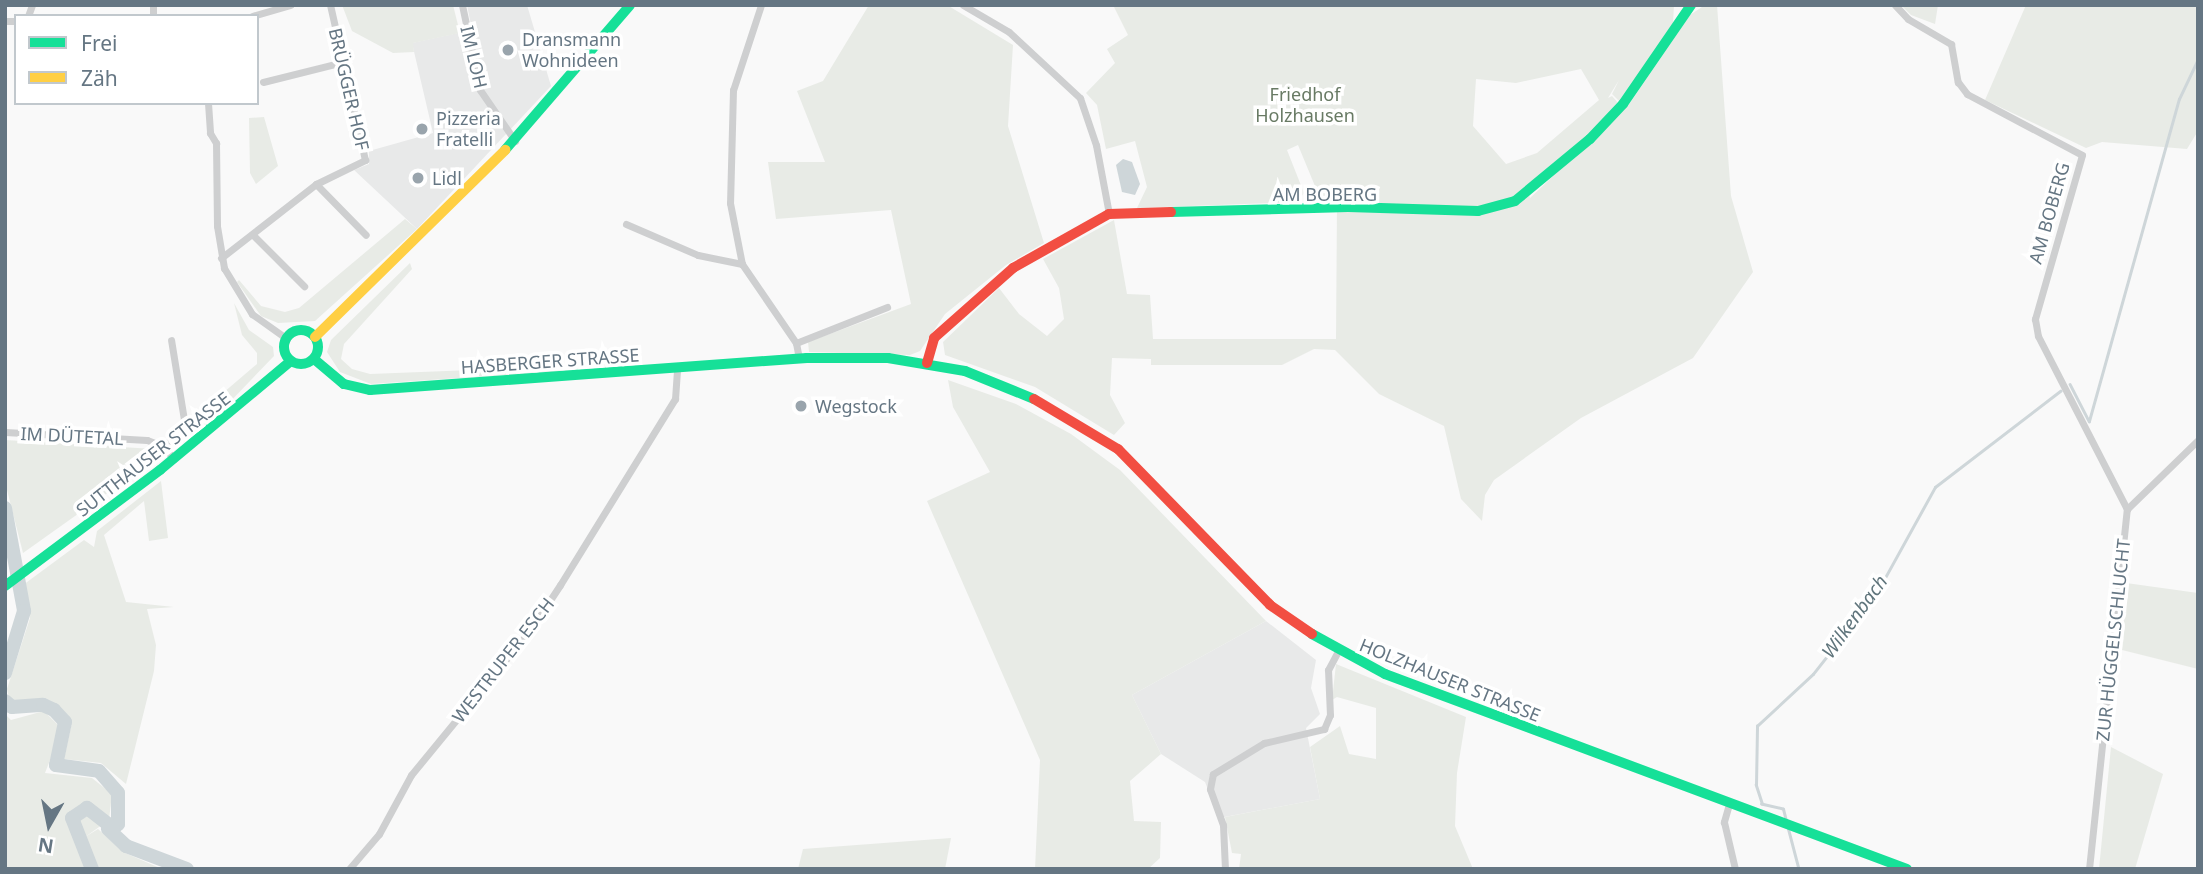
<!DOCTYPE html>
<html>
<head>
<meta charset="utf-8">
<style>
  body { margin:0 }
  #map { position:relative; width:2203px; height:874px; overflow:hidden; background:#f9f9f9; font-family:"Noto Sans",sans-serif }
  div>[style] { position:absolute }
  .built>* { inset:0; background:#e8e9e9 }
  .green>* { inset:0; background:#e8ebe6 }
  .water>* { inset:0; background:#ced6d9 }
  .stream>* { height:2.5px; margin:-1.25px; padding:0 1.25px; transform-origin:1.25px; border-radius:1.25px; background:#ced6d9 }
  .river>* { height:14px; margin:-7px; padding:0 7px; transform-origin:7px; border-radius:7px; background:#ced6d9 }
  .street>* { height:7px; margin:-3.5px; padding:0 3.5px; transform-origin:3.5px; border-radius:3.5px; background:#cecfd0 }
  .fast>* { height:10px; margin:-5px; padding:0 5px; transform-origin:5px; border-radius:5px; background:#16e098 }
  .fast>.ring { margin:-5px; padding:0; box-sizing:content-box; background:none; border:10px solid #16e098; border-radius:50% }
  .slow>* { height:10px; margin:-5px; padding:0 5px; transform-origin:5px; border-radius:5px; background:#ffcf43 }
  .jam>* { height:10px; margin:-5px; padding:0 5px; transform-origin:5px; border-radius:5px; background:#f24e42 }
  .dots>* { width:19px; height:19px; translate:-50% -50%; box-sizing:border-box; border:4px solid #fff; border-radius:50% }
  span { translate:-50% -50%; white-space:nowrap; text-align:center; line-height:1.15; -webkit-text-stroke:7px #fff; paint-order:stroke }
  .poi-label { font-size:18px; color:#657683 }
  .left { translate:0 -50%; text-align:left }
  .street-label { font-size:18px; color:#657683 }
  .park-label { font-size:18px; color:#687a64 }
  .water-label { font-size:19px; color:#60757c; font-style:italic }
  .frame { position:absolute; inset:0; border:7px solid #657683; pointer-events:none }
  .legend { position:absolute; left:14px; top:14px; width:245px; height:91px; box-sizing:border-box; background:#fff; border:2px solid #c1c8cd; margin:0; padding:9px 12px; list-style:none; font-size:21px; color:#657683 }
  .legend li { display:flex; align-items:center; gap:14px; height:35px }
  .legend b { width:35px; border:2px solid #c1c8cd }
  .north { position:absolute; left:14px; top:790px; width:70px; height:70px; -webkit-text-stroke:5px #fff; paint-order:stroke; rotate:189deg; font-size:19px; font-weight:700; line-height:28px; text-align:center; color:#657683 }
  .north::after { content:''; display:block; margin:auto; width:24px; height:32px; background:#657683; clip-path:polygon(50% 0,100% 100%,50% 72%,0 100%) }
</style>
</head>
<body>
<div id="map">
  <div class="built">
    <div style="clip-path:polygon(467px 5px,527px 5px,551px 86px,417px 229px,354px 170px,369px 164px,369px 151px,433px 133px,412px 43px,472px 30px)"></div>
    <div style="clip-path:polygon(1266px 621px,1316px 660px,1311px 688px,1320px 714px,1306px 728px,1320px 799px,1219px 818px,1205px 782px,1161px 754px,1132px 695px)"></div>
  </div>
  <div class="green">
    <div style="clip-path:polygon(342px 5px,453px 5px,460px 33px,413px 43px,414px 52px,393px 53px,352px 31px)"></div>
    <div style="clip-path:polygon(869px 5px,947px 5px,1013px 45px,1008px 126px,1044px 243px,1006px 265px,945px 314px,920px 351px,910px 355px,809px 352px,808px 342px,911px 304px,891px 210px,776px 219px,768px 162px,825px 162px,797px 91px,823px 81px)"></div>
    <div style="clip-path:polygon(evenodd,1113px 5px,1674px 5px,1673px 23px,1620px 102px,1612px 94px,1619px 80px,1608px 98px,1612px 96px,1619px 104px,1588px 137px,1527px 187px,1530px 198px,1630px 103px,1690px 15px,1705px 5px,1717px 5px,1731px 196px,1753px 272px,1693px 358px,1581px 418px,1494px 480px,1485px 495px,1482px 521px,1461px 499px,1444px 426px,1379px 394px,1335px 350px,1314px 349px,1282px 365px,1151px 365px,1151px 359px,1112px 358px,1110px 395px,1125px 423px,1114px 435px,1035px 387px,945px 355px,943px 342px,999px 288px,1019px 314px,1047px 336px,1064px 319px,1059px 288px,1043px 259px,1114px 220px,1127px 294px,1150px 295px,1153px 339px,1336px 339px,1337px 204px,1322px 203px,1298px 145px,1287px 150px,1304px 193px,1298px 202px,1137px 208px,1147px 187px,1135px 141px,1106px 149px,1097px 105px,1086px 93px,1115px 63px,1107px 49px,1128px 35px,1113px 5px,1581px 69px,1599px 100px,1537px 153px,1506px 164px,1473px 126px,1476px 79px,1516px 83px,1581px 69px)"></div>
    <div style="clip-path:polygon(1901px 5px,1938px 5px,1935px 24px,1911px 15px)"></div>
    <div style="clip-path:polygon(2026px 5px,2198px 5px,2198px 131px,2187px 149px,2102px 142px,2086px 148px,1985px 100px)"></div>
    <div style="clip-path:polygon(264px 117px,278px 166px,256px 184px,250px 173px,249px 118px)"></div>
    <div style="clip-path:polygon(405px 219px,417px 229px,315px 321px,278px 323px,261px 316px,237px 282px,239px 280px,261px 306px,285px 312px,299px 308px)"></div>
    <div style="clip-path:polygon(410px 263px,412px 269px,344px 344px,341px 359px,352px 369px,370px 374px,546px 367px,563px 371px,371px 384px,340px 372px,327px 352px,331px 340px)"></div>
    <div style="clip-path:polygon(234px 303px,249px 330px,273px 347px,274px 356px,227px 405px,196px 424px,216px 399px,257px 364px,257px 353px,242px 335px)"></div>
    <div style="clip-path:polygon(948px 380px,1016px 404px,1071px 434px,1120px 470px,1266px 621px,1132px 695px,1161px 754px,1130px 781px,1134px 821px,1161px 822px,1160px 858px,1148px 869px,1035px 869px,1040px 760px,927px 501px,990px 472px,953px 407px)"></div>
    <div style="clip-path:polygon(5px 440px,154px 449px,158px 457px,23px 553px,5px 482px)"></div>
    <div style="clip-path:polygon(161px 481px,168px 538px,149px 541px,144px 501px,104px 535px,126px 602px,174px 607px,147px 609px,156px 645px,154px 671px,126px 784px,101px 763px,64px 759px,72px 722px,58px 705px,45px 699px,19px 702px,9px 698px,7px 689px,30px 618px,23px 585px,84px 540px,94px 547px,97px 531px)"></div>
    <div style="clip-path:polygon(2126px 583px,2198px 593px,2198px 669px,2122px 650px)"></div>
    <div style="clip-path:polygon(1336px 664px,1466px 717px,1457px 773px,1455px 826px,1473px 869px,1239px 869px,1241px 854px,1232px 853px,1225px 817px,1320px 799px,1310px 747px,1340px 726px,1349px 754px,1376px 759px,1376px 708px,1337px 697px,1332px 700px)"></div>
    <div style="clip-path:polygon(44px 711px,62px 729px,45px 773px,92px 778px,112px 794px,109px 820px,85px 837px,98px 829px,123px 852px,162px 869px,98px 869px,86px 837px,93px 869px,5px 869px,5px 714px,11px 720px)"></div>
    <div style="clip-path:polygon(2111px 747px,2163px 774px,2135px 869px,2099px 869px)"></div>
    <div style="clip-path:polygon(951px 838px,945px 869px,798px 869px,803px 849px)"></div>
  </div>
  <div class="water">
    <div style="clip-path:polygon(1123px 159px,1132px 162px,1140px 184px,1135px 195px,1122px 192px,1116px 165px)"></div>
  </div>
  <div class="stream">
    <div style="left:2070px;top:384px;width:42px;rotate:62.8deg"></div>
    <div style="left:2089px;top:421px;width:334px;rotate:-74.4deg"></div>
    <div style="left:2179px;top:99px;width:44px;rotate:-64.6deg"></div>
    <div style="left:1786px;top:821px;width:12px;rotate:-104deg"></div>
    <div style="left:1783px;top:809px;width:22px;rotate:-167deg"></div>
    <div style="left:1762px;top:804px;width:20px;rotate:-108deg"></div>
    <div style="left:1756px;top:785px;width:59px;rotate:-89deg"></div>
    <div style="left:1757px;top:726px;width:76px;rotate:-42.9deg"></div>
    <div style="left:1813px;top:674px;width:102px;rotate:-51.8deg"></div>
    <div style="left:1876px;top:594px;width:122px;rotate:-61.1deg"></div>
    <div style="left:1935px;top:487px;width:158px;rotate:-37.5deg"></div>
    <div style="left:1788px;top:827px;width:43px;rotate:75.3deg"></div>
  </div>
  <div class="river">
    <div style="left:5px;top:508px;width:105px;rotate:79.5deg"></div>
    <div style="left:24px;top:611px;width:65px;rotate:107deg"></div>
    <div style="left:5px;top:701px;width:9px;rotate:41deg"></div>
    <div style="left:12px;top:707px;width:31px;rotate:-4deg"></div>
    <div style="left:43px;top:705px;width:12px;rotate:24deg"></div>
    <div style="left:54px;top:710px;width:16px;rotate:47deg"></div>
    <div style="left:65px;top:722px;width:44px;rotate:101.8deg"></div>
    <div style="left:56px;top:765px;width:43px;rotate:7.9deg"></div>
    <div style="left:99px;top:771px;width:29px;rotate:49deg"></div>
    <div style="left:118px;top:793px;width:31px;rotate:90deg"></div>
    <div style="left:118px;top:824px;width:6px;rotate:141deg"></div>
    <div style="left:113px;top:828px;width:33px;rotate:-142deg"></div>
    <div style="left:87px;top:808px;width:18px;rotate:146deg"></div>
    <div style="left:72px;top:818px;width:55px;rotate:68.6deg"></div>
    <div style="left:108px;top:829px;width:25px;rotate:43deg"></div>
    <div style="left:126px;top:846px;width:65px;rotate:20.7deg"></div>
  </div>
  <div class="street">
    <div style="left:153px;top:5px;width:11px;rotate:90deg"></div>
    <div style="left:462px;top:5px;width:87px;rotate:78deg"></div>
    <div style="left:480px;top:90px;width:62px;rotate:55.5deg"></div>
    <div style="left:761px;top:5px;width:89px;rotate:108.2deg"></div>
    <div style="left:733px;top:90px;width:113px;rotate:91.5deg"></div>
    <div style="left:730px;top:203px;width:62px;rotate:78.9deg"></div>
    <div style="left:742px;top:264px;width:96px;rotate:55.6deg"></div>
    <div style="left:796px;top:343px;width:15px;rotate:79deg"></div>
    <div style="left:963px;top:5px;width:53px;rotate:30.4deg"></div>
    <div style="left:1009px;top:32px;width:97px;rotate:42.9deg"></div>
    <div style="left:1080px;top:98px;width:50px;rotate:71.2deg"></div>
    <div style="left:1096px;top:145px;width:70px;rotate:79.3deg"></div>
    <div style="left:1895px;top:5px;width:19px;rotate:47deg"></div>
    <div style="left:1908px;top:19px;width:50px;rotate:30.2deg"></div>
    <div style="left:1951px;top:44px;width:39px;rotate:80deg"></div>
    <div style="left:1958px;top:82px;width:15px;rotate:53deg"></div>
    <div style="left:1967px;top:94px;width:130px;rotate:27.9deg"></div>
    <div style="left:2082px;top:155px;width:171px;rotate:106deg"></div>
    <div style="left:2035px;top:319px;width:17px;rotate:80deg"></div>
    <div style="left:2038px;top:336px;width:195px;rotate:62.8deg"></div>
    <div style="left:28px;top:16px;width:12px;rotate:-70deg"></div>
    <div style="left:252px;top:16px;width:40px;rotate:-16deg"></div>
    <div style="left:5px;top:21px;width:11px"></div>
    <div style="left:263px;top:82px;width:82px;rotate:-14deg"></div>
    <div style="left:208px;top:103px;width:30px;rotate:86deg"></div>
    <div style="left:210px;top:133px;width:12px;rotate:59deg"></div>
    <div style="left:216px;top:143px;width:83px;rotate:89.3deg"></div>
    <div style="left:217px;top:226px;width:43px;rotate:80.5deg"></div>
    <div style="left:224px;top:268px;width:54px;rotate:58.7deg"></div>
    <div style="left:252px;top:314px;width:43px;rotate:35.5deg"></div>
    <div style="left:316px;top:184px;width:71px;rotate:45.6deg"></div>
    <div style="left:626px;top:224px;width:78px;rotate:23.3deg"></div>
    <div style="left:698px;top:255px;width:45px;rotate:11.6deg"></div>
    <div style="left:254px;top:236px;width:71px;rotate:45deg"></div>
    <div style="left:221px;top:258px;width:120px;rotate:-37.9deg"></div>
    <div style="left:316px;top:184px;width:55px;rotate:-26.1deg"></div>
    <div style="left:365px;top:160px;width:159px;rotate:-102.7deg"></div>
    <div style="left:796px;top:343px;width:98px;rotate:-21.6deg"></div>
    <div style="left:5px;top:432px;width:142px;rotate:3.2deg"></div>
    <div style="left:147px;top:440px;width:17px;rotate:21deg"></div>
    <div style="left:163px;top:446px;width:17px;rotate:50deg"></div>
    <div style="left:163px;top:446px;width:30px;rotate:-42deg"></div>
    <div style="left:185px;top:426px;width:87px;rotate:-99.2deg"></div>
    <div style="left:1729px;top:804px;width:19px;rotate:106deg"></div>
    <div style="left:1724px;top:822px;width:48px;rotate:76.8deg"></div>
    <div style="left:349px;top:869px;width:46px;rotate:-49.4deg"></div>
    <div style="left:379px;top:834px;width:67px;rotate:-61.5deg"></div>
    <div style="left:411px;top:775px;width:189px;rotate:-50.6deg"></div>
    <div style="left:531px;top:629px;width:53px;rotate:-56.6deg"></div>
    <div style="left:560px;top:585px;width:219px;rotate:-58.3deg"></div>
    <div style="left:675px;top:399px;width:30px;rotate:-86deg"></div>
    <div style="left:1225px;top:869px;width:44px;rotate:-92.6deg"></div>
    <div style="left:1223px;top:825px;width:38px;rotate:-110deg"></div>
    <div style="left:1210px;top:789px;width:15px;rotate:-79deg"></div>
    <div style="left:1213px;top:774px;width:60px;rotate:-31.3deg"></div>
    <div style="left:1264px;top:743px;width:62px;rotate:-13.1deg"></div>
    <div style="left:1324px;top:729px;width:15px;rotate:-67deg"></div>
    <div style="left:1330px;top:715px;width:45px;rotate:-92.5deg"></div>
    <div style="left:1328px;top:670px;width:21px;rotate:-62deg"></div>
    <div style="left:2089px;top:869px;width:362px;rotate:-84deg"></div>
    <div style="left:2127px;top:509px;width:99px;rotate:-44.2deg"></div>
  </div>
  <div class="fast">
    <div style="left:505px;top:150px;width:191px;rotate:-49.2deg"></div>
    <div style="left:1171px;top:212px;width:177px;rotate:-1.6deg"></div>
    <div style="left:1348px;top:207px;width:130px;rotate:1.8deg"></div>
    <div style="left:1478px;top:211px;width:38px;rotate:-15deg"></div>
    <div style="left:1515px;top:201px;width:97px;rotate:-39.6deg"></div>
    <div style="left:1590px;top:139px;width:48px;rotate:-46.7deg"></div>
    <div style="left:1623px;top:104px;width:120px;rotate:-55.5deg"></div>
    <div class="ring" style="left:284px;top:330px;width:24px;height:24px"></div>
    <div style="left:314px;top:359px;width:39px;rotate:40deg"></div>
    <div style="left:344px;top:384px;width:27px;rotate:13deg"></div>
    <div style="left:370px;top:390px;width:438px;rotate:-4.2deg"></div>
    <div style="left:807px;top:358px;width:81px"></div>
    <div style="left:888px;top:358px;width:78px;rotate:9.6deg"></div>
    <div style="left:965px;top:371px;width:74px;rotate:22.1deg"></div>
    <div style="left:5px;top:586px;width:194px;rotate:-36.8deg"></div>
    <div style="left:160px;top:470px;width:170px;rotate:-39.8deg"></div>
    <div style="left:1312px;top:634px;width:83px;rotate:28.7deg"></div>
    <div style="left:1385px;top:674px;width:557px;rotate:20.48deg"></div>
  </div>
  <div class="slow">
    <div style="left:315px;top:337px;width:267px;rotate:-44.5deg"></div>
  </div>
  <div class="jam">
    <div style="left:927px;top:363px;width:26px;rotate:-74deg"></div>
    <div style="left:934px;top:338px;width:106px;rotate:-41.5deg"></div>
    <div style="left:1013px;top:268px;width:110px;rotate:-29.4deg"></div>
    <div style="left:1109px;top:214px;width:62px;rotate:-1.8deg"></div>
    <div style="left:1034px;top:399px;width:98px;rotate:30.8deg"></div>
    <div style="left:1118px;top:449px;width:218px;rotate:45.7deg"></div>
    <div style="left:1270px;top:605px;width:51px;rotate:34.6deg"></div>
  </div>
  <div class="dots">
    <div style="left:508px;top:50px;background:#99a4ac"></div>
    <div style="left:422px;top:129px;background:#99a4ac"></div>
    <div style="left:418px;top:178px;background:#99a4ac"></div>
    <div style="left:801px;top:406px;background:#99a4ac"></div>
  </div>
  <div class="poi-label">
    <span class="left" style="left:522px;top:50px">Dransmann<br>Wohnideen</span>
    <span class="left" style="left:436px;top:129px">Pizzeria<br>Fratelli</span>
    <span class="left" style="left:432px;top:178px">Lidl</span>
    <span class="left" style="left:815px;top:406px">Wegstock</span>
  </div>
  <div class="street-label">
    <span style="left:474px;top:57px;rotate:77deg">IM LOH</span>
    <span style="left:349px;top:89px;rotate:77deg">BRÜGGER HOF</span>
    <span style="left:1325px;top:194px">AM BOBERG</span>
    <span style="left:2049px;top:213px;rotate:-74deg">AM BOBERG</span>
    <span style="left:550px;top:361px;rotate:-4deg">HASBERGER STRASSE</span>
    <span style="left:72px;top:436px;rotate:3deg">IM DÜTETAL</span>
    <span style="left:153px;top:454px;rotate:-38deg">SUTTHAUSER STRASSE</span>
    <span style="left:2113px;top:640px;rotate:-84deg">ZUR HÜGGELSCHLUCHT</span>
    <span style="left:503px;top:660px;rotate:-52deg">WESTRUPER ESCH</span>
    <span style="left:1450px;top:680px;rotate:22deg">HOLZHAUSER STRASSE</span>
  </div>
  <div class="park-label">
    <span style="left:1305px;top:105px">Friedhof<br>Holzhausen</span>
  </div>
  <div class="water-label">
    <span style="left:1855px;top:617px;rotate:-54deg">Wilkenbach</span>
  </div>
  <div class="frame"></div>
  <ul class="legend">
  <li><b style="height:9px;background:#16e098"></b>Frei</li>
  <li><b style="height:9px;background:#ffcf43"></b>Zäh</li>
  </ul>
  <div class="north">N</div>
</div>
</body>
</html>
